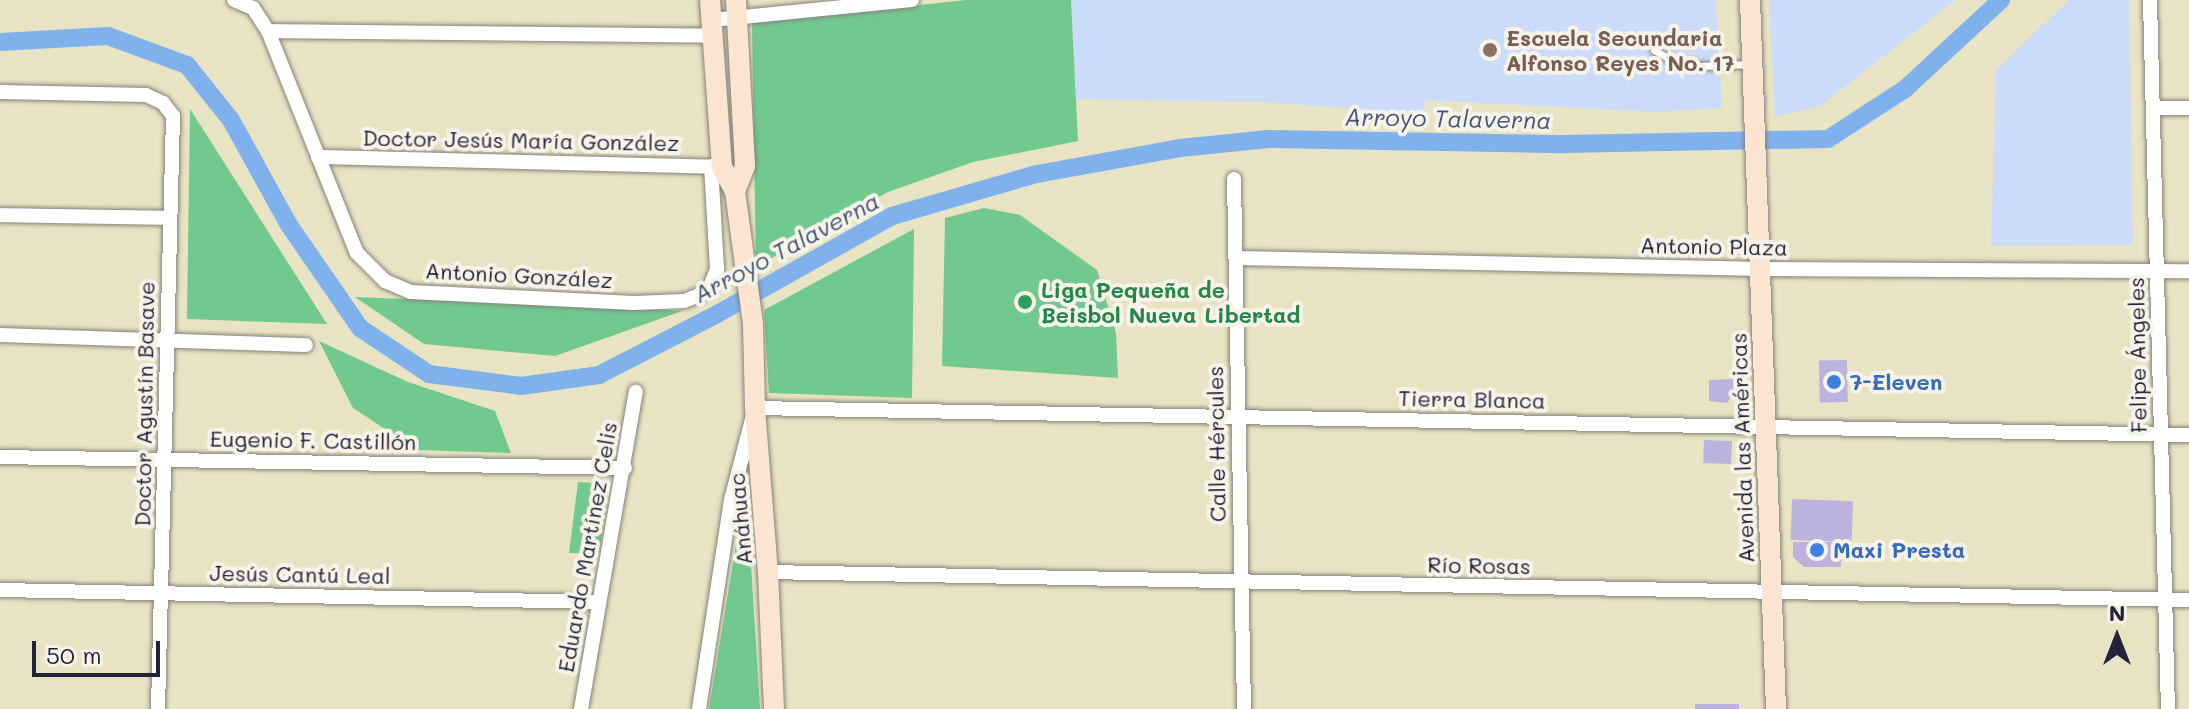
<!DOCTYPE html>
<html>
<head>
<meta charset="utf-8">
<style>
  body { margin:0 }
  #map { position:relative; width:2189px; height:709px; overflow:hidden; background:#e8e3c2; font-family:Mali,sans-serif }
  div>[style] { position:absolute }
  .built>* { inset:0; background:#cadcf9 }
  .green>* { inset:0; background:#71c98f }
  .canal>* { height:18px; margin:-9px; padding:0 9px; transform-origin:9px; border-radius:9px; background:#7fb2ec }
  .building>* { inset:0; background:#bbb2dd; transform-origin:0 0 }
  .roads { filter:drop-shadow(0 0 2px #85827e) drop-shadow(0 0 2px #85827e) }
  .lane>* { height:7px; margin:-3.5px; padding:0 3.5px; transform-origin:3.5px; border-radius:3.5px; background:#fff }
  .street>* { height:14px; margin:-7px; padding:0 7px; transform-origin:7px; border-radius:7px; background:#fff }
  .secondary>* { height:20px; margin:-10px; padding:0 10px; transform-origin:10px; border-radius:10px; background:#fce5d0 }
  .dots>* { width:22px; height:22px; translate:-50% -50%; box-sizing:border-box; border:4px solid #f7f3e8; border-radius:50% }
  span { translate:-50% -50%; white-space:nowrap; text-align:center; line-height:1.15; -webkit-text-stroke:8px #f7f3e8; paint-order:stroke }
  .education-label { font-size:22px; color:#785e54; font-weight:700 }
  .left { translate:0 -50%; text-align:left }
  .street-label { font-size:22px; color:#22223b }
  .leisure-label { font-size:22px; color:#27864d; font-weight:700 }
  .shop-label { font-size:22px; color:#366cbe; font-weight:700 }
  .water-label { font-size:24px; color:#435479; font-style:italic }
  .north { position:absolute; left:2077px; top:597px; width:80px; height:80px; -webkit-text-stroke:6px #f7f3e8; paint-order:stroke; rotate:0deg; font-size:22px; font-weight:700; line-height:32px; text-align:center; color:#22223b }
  .north::after { content:''; display:block; margin:auto; width:28px; height:36px; background:#22223b; clip-path:polygon(50% 0,100% 100%,50% 72%,0 100%) }
  .scale { position:absolute; left:32px; top:641px; width:128px; height:36px; box-sizing:border-box; border:4px solid #22223b; border-top:0; padding-left:10px; font-size:24px; line-height:28px; white-space:nowrap; color:#22223b; -webkit-text-stroke:6px #f7f3e8; paint-order:stroke }
</style>
</head>
<body>
<div id="map">
  <div class="built">
    <div style="clip-path:polygon(1071px 0,1716px 0,1722px 108px,1656px 112px,1425px 100px,1424px 114px,1262px 102px,1076px 99px)"></div>
    <div style="clip-path:polygon(1769px 0,1956px 0,1820px 106px,1775px 117px)"></div>
    <div style="clip-path:polygon(2069px 0,2129px 0,2133px 245px,1991px 246px,1996px 70px)"></div>
  </div>
  <div class="green">
    <div style="clip-path:polygon(966px 0,1071px 0,1078px 141px,973px 162px,888px 192px,756px 267px,752px 23px)"></div>
    <div style="clip-path:polygon(190px 109px,327px 324px,187px 319px)"></div>
    <div style="clip-path:polygon(984px 208px,1020px 215px,1097px 270px,1116px 333px,1118px 378px,942px 366px,945px 218px)"></div>
    <div style="clip-path:polygon(914px 229px,912px 398px,769px 393px,764px 310px)"></div>
    <div style="clip-path:polygon(355px 297px,563px 305px,682px 311px,555px 356px,424px 344px)"></div>
    <div style="clip-path:polygon(319px 341px,408px 382px,495px 411px,511px 453px,417px 450px,353px 408px)"></div>
    <div style="clip-path:polygon(578px 482px,610px 484px,599px 553px,569px 553px)"></div>
    <div style="clip-path:polygon(747px 501px,760px 709px,709px 709px,743px 502px)"></div>
  </div>
  <div class="canal">
    <div style="left:0;top:42px;width:108px;rotate:-3.2deg"></div>
    <div style="left:108px;top:36px;width:84px;rotate:20.2deg"></div>
    <div style="left:187px;top:65px;width:70px;rotate:51.3deg"></div>
    <div style="left:231px;top:120px;width:120px;rotate:61.1deg"></div>
    <div style="left:289px;top:225px;width:125px;rotate:55.4deg"></div>
    <div style="left:360px;top:328px;width:83px;rotate:33.7deg"></div>
    <div style="left:429px;top:374px;width:93px;rotate:7.4deg"></div>
    <div style="left:521px;top:386px;width:79px;rotate:-8deg"></div>
    <div style="left:599px;top:375px;width:133px;rotate:-27.3deg"></div>
    <div style="left:717px;top:314px;width:201px;rotate:-29.2deg"></div>
    <div style="left:892px;top:216px;width:151px;rotate:-16.2deg"></div>
    <div style="left:1037px;top:174px;width:145px;rotate:-10.3deg"></div>
    <div style="left:1180px;top:148px;width:89px;rotate:-5.8deg"></div>
    <div style="left:1269px;top:139px;width:295px;rotate:1deg"></div>
    <div style="left:1564px;top:144px;width:264px;rotate:-1.1deg"></div>
    <div style="left:1828px;top:139px;width:92px;rotate:-33deg"></div>
    <div style="left:1905px;top:89px;width:131px;rotate:-42.8deg"></div>
  </div>
  <div class="building">
    <div style="left:1847px;top:360px;width:42px;height:28px;rotate:89deg"></div>
    <div style="clip-path:polygon(1735px 379px,1734px 393px,1727px 403px,1709px 401px,1709px 380px)"></div>
    <div style="left:1704px;top:440px;width:28px;height:23px;rotate:2deg"></div>
    <div style="left:1792px;top:499px;width:61px;height:41px;rotate:2deg"></div>
    <div style="clip-path:polygon(1793px 542px,1840px 542px,1841px 567px,1804px 567px,1793px 557px)"></div>
    <div style="left:1695px;top:704px;width:44px;height:5px"></div>
  </div>
  <div class="roads">
    <div class="lane">
      <div style="left:1654px;top:50px;width:20px;rotate:30deg"></div>
      <div style="left:1671px;top:60px;width:29px;rotate:12deg"></div>
      <div style="left:1699px;top:66px;width:53px;rotate:-2.2deg"></div>
    </div>
    <div class="street">
      <div style="left:234px;top:0;width:21px;rotate:23deg"></div>
      <div style="left:253px;top:8px;width:27px;rotate:57deg"></div>
      <div style="left:268px;top:31px;width:444px;rotate:0.6deg"></div>
      <div style="left:2150px;top:0;width:709px;rotate:88.55deg"></div>
      <div style="left:712px;top:20px;width:201px;rotate:-5.7deg"></div>
      <div style="left:268px;top:31px;width:239px;rotate:68.2deg"></div>
      <div style="left:357px;top:253px;width:40px;rotate:45deg"></div>
      <div style="left:385px;top:281px;width:28px;rotate:23deg"></div>
      <div style="left:411px;top:292px;width:223px;rotate:2.8deg"></div>
      <div style="left:634px;top:303px;width:50px;rotate:-2.3deg"></div>
      <div style="left:684px;top:301px;width:14px;rotate:-21deg"></div>
      <div style="left:697px;top:296px;width:14px;rotate:-30deg"></div>
      <div style="left:709px;top:289px;width:22px;rotate:-68deg"></div>
      <div style="left:717px;top:269px;width:103px;rotate:-93.3deg"></div>
      <div style="left:0;top:92px;width:146px;rotate:1.2deg"></div>
      <div style="left:146px;top:95px;width:19px;rotate:25deg"></div>
      <div style="left:163px;top:103px;width:16px;rotate:52deg"></div>
      <div style="left:173px;top:116px;width:593px;rotate:91.45deg"></div>
      <div style="left:2153px;top:108px;width:36px"></div>
      <div style="left:318px;top:157px;width:400px;rotate:1.4deg"></div>
      <div style="left:1234px;top:179px;width:530px;rotate:88.92deg"></div>
      <div style="left:0;top:215px;width:169px;rotate:1deg"></div>
      <div style="left:1237px;top:258px;width:524px;rotate:1.2deg"></div>
      <div style="left:1761px;top:269px;width:428px;rotate:0.3deg"></div>
      <div style="left:0;top:335px;width:306px;rotate:1.9deg"></div>
      <div style="left:0;top:457px;width:625px;rotate:1.01deg"></div>
      <div style="left:768px;top:572px;width:1421px;rotate:1.13deg"></div>
      <div style="left:0;top:590px;width:598px;rotate:1.15deg"></div>
      <div style="left:581px;top:709px;width:322px;rotate:-80.2deg"></div>
      <div style="left:699px;top:709px;width:211px;rotate:-81.3deg"></div>
      <div style="left:731px;top:500px;width:95px;rotate:-75.4deg"></div>
      <div style="left:755px;top:408px;width:1434px;rotate:1.08deg"></div>
    </div>
    <div class="secondary">
      <div style="left:710px;top:0;width:167px;rotate:85.9deg"></div>
      <div style="left:722px;top:167px;width:27px;rotate:62deg"></div>
      <div style="left:735px;top:191px;width:135px;rotate:82.3deg"></div>
      <div style="left:753px;top:325px;width:83px;rotate:88.6deg"></div>
      <div style="left:755px;top:408px;width:165px;rotate:85.5deg"></div>
      <div style="left:768px;top:572px;width:137px;rotate:87.5deg"></div>
      <div style="left:1750px;top:0;width:709px;rotate:87.9deg"></div>
      <div style="left:735px;top:191px;width:27px;rotate:-68deg"></div>
      <div style="left:745px;top:166px;width:166px;rotate:-93.1deg"></div>
    </div>
  </div>
  <div class="dots">
    <div style="left:1490px;top:50px;background:#8d6e63"></div>
    <div style="left:1025px;top:302px;background:#2e9e5b"></div>
    <div style="left:1834px;top:382px;background:#3f7fe0"></div>
    <div style="left:1817px;top:550px;background:#3f7fe0"></div>
  </div>
  <div class="education-label">
    <span class="left" style="left:1506px;top:50px">Escuela Secundaria<br>Alfonso Reyes No. 17</span>
  </div>
  <div class="street-label">
    <span style="left:521px;top:140px;rotate:1deg">Doctor Jesús María González</span>
    <span style="left:1714px;top:246px;rotate:1deg">Antonio Plaza</span>
    <span style="left:519px;top:275px;rotate:3deg">Antonio González</span>
    <span style="left:2137px;top:355px;rotate:-91deg">Felipe Ángeles</span>
    <span style="left:1472px;top:399px;rotate:1deg">Tierra Blanca</span>
    <span style="left:144px;top:404px;rotate:-89deg">Doctor Agustín Basave</span>
    <span style="left:313px;top:440px;rotate:1deg">Eugenio F. Castillón</span>
    <span style="left:1216px;top:444px;rotate:-91deg">Calle Hércules</span>
    <span style="left:1742px;top:448px;rotate:-92deg">Avenida las Américas</span>
    <span style="left:740px;top:519px;rotate:-95deg">Anáhuac</span>
    <span style="left:587px;top:547px;rotate:-80deg">Eduardo Martínez Celis</span>
    <span style="left:1479px;top:565px;rotate:1deg">Río Rosas</span>
    <span style="left:300px;top:574px;rotate:1deg">Jesús Cantú Leal</span>
  </div>
  <div class="leisure-label">
    <span class="left" style="left:1041px;top:302px">Liga Pequeña de<br>Beisbol Nueva Libertad</span>
  </div>
  <div class="shop-label">
    <span class="left" style="left:1850px;top:382px">7-Eleven</span>
    <span class="left" style="left:1833px;top:550px">Maxi Presta</span>
  </div>
  <div class="water-label">
    <span style="left:1448px;top:118px;rotate:1deg">Arroyo Talaverna</span>
    <span style="left:786px;top:247px;rotate:-28deg">Arroyo Talaverna</span>
  </div>
  <div class="north">N</div>
  <div class="scale">50 m</div>
</div>
</body>
</html>
